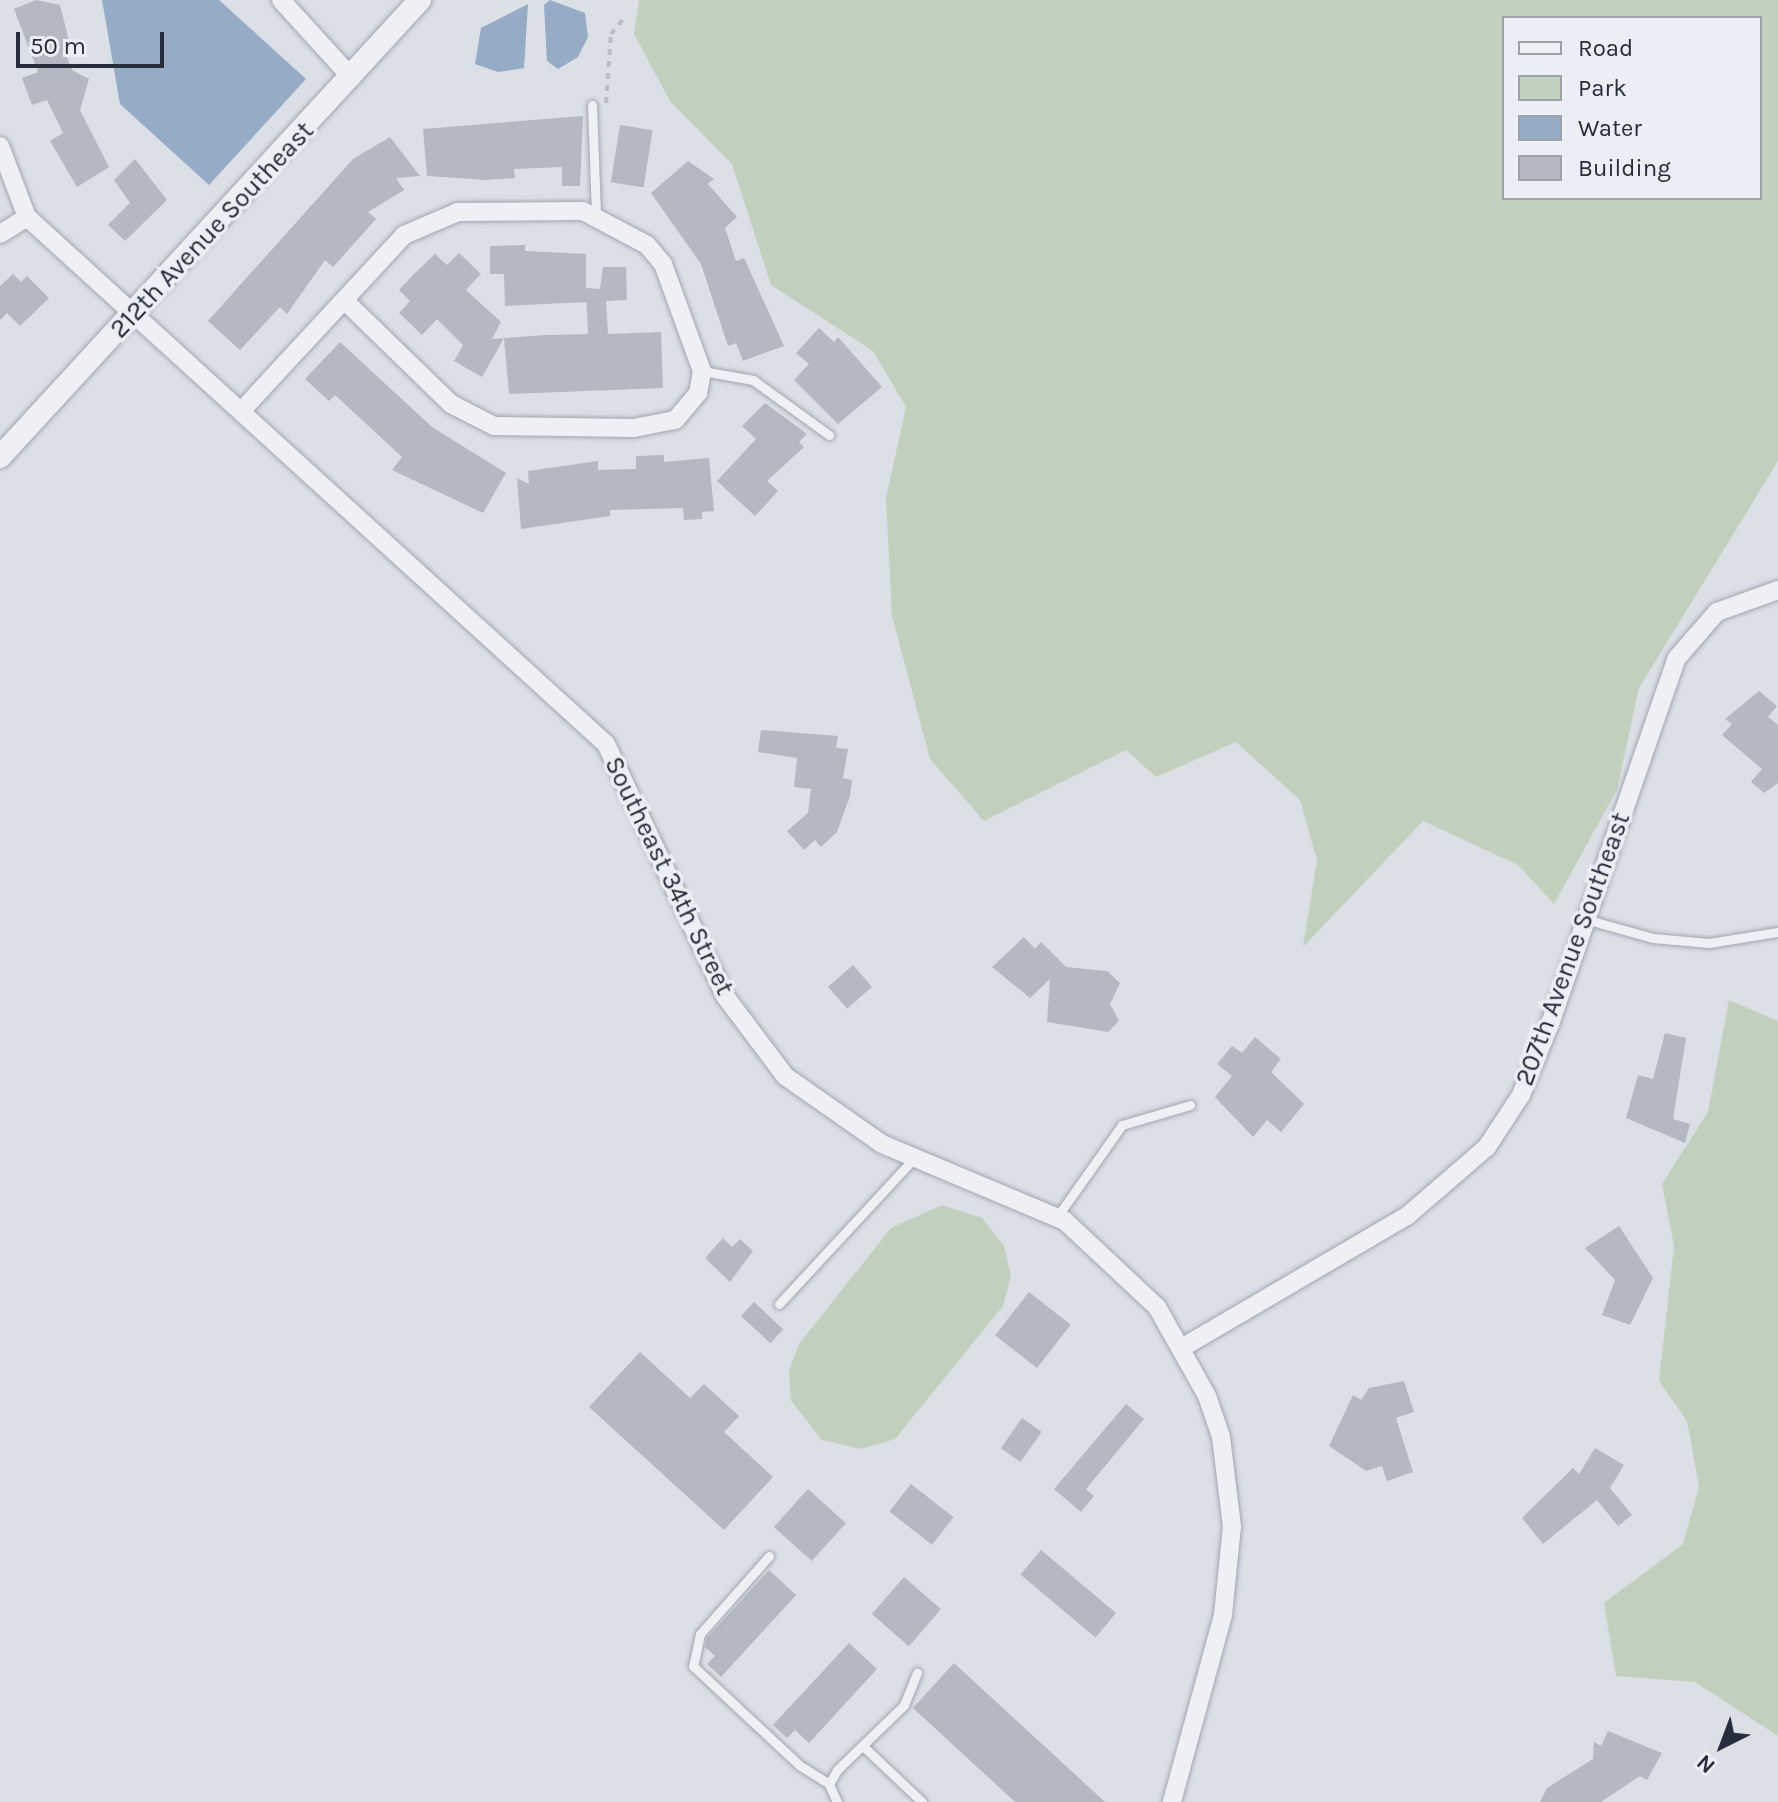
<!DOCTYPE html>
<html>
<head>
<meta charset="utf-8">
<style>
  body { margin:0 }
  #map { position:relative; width:1778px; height:1802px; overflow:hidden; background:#dbdfe6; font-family:Karla,sans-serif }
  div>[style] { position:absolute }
  .green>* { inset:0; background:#c1d0bd }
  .water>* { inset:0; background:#96abc6 }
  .building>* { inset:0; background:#b3b8c2; transform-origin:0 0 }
  .path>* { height:4px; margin-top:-2px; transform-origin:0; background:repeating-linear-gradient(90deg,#babdc4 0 6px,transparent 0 12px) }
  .roads { filter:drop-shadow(0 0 2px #a1a6b0) drop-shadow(0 0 2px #a1a6b0) }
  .service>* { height:9px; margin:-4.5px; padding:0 4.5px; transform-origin:4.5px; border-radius:4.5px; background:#eef0f4 }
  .minor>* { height:18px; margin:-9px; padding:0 9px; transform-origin:9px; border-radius:9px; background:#eef0f4 }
  .tertiary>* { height:22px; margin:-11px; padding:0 11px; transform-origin:11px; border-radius:11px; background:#eef0f4 }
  span { translate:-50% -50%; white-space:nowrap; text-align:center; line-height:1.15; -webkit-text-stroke:7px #ebeef4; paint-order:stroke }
  .street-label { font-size:26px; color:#262d3c }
  .legend { position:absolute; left:1502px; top:16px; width:260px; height:184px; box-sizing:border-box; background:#ebeef4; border:2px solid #9ca1aa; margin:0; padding:10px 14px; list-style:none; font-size:24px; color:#262d3c }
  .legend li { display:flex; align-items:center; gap:16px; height:40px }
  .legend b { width:40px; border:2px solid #9ca1aa }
  .north { position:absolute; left:1682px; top:1706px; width:80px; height:80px; -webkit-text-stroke:6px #ebeef4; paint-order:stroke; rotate:222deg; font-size:22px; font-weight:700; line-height:32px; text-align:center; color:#262d3c }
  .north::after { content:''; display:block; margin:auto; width:28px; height:36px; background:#262d3c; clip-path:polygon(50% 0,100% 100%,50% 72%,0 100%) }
  .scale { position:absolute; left:16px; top:32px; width:148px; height:36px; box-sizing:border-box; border:4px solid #262d3c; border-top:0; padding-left:10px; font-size:24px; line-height:28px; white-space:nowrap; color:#262d3c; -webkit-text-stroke:6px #ebeef4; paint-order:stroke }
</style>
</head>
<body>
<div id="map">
  <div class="green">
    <div style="clip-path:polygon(evenodd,639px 0,1778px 0,1778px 461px,1639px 688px,1617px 790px,1554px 904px,1518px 865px,1423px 821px,1303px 947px,1317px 860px,1300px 800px,1236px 742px,1156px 777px,1126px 750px,984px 821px,930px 759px,892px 616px,886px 498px,906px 407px,873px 351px,771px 285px,732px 164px,670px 101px,634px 34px,639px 0,1760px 18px,1760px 198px,1504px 198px,1504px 18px,1760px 18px)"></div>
    <div style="clip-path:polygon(1729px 1000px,1778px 1021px,1778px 1736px,1695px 1682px,1616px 1676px,1604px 1603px,1683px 1544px,1699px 1487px,1687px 1421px,1659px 1381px,1674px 1246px,1662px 1184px,1708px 1112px)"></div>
    <div style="clip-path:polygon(942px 1205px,982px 1218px,1004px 1246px,1011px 1276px,1003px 1306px,895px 1439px,861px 1449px,822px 1440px,791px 1401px,789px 1371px,799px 1344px,891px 1228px)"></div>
  </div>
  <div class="water">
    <div style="clip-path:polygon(102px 0,219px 0,306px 79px,209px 185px,120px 104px)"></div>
    <div style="clip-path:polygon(550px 0,585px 13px,588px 37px,578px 57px,558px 69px,547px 61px,544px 5px)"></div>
    <div style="clip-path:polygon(528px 4px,524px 68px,498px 72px,475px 64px,481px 28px)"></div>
  </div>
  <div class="building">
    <div style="clip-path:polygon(36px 0,60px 5px,70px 45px,63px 47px,72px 70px,89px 79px,80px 110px,109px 167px,77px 187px,50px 141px,63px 133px,47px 100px,32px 105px,22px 78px,38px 72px,14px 9px)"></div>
    <div style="clip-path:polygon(583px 116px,580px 186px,562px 186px,562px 167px,514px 169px,515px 178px,486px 180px,427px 176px,423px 129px)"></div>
    <div style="left:620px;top:125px;width:33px;height:58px;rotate:9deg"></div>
    <div style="clip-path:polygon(390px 137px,420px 176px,396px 178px,404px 190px,368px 212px,376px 219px,350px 248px,333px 267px,325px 260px,287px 314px,280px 307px,240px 350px,208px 321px,353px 159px)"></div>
    <div style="clip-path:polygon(135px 159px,167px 200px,125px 241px,108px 225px,130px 203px,114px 180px)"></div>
    <div style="clip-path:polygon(688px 161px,714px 179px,708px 184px,737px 217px,725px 228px,736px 261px,744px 258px,784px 346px,743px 361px,736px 343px,728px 346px,701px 264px,651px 193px)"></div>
    <div style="clip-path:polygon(525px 245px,525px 251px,586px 254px,586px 288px,600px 289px,603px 267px,626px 267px,627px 300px,606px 301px,608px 334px,661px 332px,663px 388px,509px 394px,504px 338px,482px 377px,454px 361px,463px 345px,437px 319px,422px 335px,399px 313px,410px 301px,399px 290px,415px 273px,435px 254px,447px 265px,459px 253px,481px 274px,466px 290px,501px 322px,492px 339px,545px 335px,588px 334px,586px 290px,587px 302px,505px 306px,504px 274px,490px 274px,490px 246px)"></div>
    <div style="clip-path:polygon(13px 274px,21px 282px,27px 276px,49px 298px,20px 326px,7px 313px,0 320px,0 286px)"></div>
    <div style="clip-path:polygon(819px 328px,834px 342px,838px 337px,882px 387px,838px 424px,794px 380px,809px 364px,796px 353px)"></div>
    <div style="clip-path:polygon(340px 342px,432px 427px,506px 473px,483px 513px,392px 470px,402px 457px,335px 395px,329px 401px,305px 379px)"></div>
    <div style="clip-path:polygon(765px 403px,807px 434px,799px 442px,804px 447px,767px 481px,778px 491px,755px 516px,717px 481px,756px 439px,742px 426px)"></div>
    <div style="clip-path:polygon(664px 455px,664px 462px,709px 458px,714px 511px,702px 512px,702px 519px,684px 520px,683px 508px,610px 510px,610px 516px,521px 529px,517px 478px,529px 484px,528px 471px,598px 461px,598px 470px,636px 469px,636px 456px)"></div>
    <div style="clip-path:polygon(1759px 691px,1777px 706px,1768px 717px,1778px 725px,1778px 783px,1764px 793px,1751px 782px,1762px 769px,1722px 735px,1732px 724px,1725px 719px)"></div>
    <div style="clip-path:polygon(761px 730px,838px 736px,836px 748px,848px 749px,843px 778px,852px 780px,850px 796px,837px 832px,821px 847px,815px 840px,804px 850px,787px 831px,808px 813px,811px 789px,794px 787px,797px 758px,758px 752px)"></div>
    <div style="clip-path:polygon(1024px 937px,1035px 949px,1041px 942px,1066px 967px,1107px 971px,1120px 983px,1110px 1004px,1119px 1021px,1108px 1032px,1047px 1022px,1050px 979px,1030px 998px,992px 967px)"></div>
    <div style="left:853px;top:965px;width:29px;height:33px;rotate:49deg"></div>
    <div style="clip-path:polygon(1665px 1033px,1686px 1038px,1673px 1119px,1690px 1124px,1685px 1143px,1626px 1118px,1638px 1075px,1653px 1079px)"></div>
    <div style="clip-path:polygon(1255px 1037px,1281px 1059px,1271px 1072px,1304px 1104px,1281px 1132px,1267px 1120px,1253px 1137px,1215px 1097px,1232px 1076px,1217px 1064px,1232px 1046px,1242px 1053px)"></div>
    <div style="clip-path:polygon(1619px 1226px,1653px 1278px,1630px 1325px,1602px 1315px,1615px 1280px,1585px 1248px)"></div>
    <div style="clip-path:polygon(723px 1238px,732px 1247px,740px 1239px,753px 1251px,730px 1282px,705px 1258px)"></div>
    <div style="left:1029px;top:1292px;width:53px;height:55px;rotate:38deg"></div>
    <div style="left:754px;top:1302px;width:40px;height:19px;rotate:43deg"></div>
    <div style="clip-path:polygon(640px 1352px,690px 1398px,704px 1384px,739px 1416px,724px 1432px,773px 1477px,724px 1530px,589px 1407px)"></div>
    <div style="clip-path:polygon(1404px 1381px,1414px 1412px,1396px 1418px,1413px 1472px,1387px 1481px,1382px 1466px,1366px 1471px,1329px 1446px,1353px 1395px,1361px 1400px,1369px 1388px)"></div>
    <div style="clip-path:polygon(1126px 1404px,1144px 1419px,1086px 1489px,1094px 1496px,1081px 1512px,1054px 1489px)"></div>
    <div style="left:1022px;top:1418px;width:24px;height:37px;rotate:35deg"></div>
    <div style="clip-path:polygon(1595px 1448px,1624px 1465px,1610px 1488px,1632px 1515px,1618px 1526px,1597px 1500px,1543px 1544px,1522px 1518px,1573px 1468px,1579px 1474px)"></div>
    <div style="left:911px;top:1484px;width:54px;height:35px;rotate:38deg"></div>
    <div style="left:808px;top:1489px;width:51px;height:51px;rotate:42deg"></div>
    <div style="left:1041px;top:1550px;width:98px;height:32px;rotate:40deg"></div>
    <div style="clip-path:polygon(769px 1570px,796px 1595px,721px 1677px,707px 1664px,715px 1656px,705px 1647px,707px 1638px)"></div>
    <div style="left:904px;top:1577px;width:49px;height:49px;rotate:41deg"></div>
    <div style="clip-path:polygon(849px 1643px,877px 1669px,809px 1743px,795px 1730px,787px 1738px,773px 1725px)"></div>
    <div style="clip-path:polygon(954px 1663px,1105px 1802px,1015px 1802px,913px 1708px)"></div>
    <div style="clip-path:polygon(1608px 1731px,1662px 1753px,1647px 1780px,1640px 1776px,1601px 1802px,1540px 1802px,1547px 1788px,1593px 1759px,1594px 1742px,1601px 1746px)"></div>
  </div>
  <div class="path">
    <div style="left:606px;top:103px;width:69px;rotate:-85.9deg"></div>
    <div style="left:611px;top:34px;width:19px;rotate:-51deg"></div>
  </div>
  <div class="roads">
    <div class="service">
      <div style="left:592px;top:105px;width:110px;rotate:87.9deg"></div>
      <div style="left:702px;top:371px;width:52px;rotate:10deg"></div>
      <div style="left:753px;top:380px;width:94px;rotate:35.9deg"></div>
      <div style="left:1585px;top:919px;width:71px;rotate:15.6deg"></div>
      <div style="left:1653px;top:938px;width:56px;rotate:5.1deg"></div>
      <div style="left:1709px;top:943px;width:70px;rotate:-9.1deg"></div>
      <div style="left:1057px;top:1217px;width:113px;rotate:-54.8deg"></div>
      <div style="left:1122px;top:1125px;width:71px;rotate:-16.4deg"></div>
      <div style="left:779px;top:1304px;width:199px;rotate:-47.2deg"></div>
      <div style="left:769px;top:1556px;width:104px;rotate:131.5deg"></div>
      <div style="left:700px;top:1634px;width:33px;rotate:102deg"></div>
      <div style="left:693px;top:1666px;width:145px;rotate:43deg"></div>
      <div style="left:799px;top:1765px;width:36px;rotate:32deg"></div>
      <div style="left:864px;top:1747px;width:80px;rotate:43.5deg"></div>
      <div style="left:837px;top:1802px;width:20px;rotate:-114deg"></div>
      <div style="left:829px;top:1784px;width:16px;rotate:-60deg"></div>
      <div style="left:837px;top:1770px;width:93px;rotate:-44.1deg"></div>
      <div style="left:904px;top:1705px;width:35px;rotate:-68deg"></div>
    </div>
    <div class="minor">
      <div style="left:281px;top:0;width:105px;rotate:47.7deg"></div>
      <div style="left:0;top:146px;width:76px;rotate:69.2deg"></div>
      <div style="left:27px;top:217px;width:783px;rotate:42.31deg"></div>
      <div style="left:606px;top:744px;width:279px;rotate:64.7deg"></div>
      <div style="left:725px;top:996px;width:100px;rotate:53.1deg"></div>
      <div style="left:785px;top:1076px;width:118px;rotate:35deg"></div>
      <div style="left:882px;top:1144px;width:199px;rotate:22.8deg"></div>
      <div style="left:1065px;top:1221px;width:126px;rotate:43.1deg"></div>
      <div style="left:1157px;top:1307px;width:102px;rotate:60.7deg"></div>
      <div style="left:1207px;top:1396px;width:43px;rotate:71.1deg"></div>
      <div style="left:1221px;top:1437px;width:90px;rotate:83deg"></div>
      <div style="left:1232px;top:1526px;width:89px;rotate:95.8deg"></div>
      <div style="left:1223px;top:1615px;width:194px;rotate:105.3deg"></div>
      <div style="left:0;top:234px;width:32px;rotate:-32deg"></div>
      <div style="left:244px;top:408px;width:236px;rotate:-47.2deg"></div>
      <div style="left:404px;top:235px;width:59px;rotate:-23.1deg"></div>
      <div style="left:458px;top:212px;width:125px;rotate:-0.5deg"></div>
      <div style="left:583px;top:211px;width:72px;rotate:28deg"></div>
      <div style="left:647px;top:245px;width:25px;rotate:50deg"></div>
      <div style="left:663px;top:264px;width:114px;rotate:70deg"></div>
      <div style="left:702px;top:371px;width:22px;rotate:100deg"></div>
      <div style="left:698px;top:393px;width:35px;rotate:130deg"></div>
      <div style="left:675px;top:420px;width:42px;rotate:169deg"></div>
      <div style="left:634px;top:428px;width:140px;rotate:-179.2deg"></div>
      <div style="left:494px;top:426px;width:48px;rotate:-152.9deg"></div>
      <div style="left:451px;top:404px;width:149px;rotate:-135.8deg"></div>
      <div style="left:1185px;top:1346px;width:257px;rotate:-30.4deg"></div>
      <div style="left:1407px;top:1216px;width:106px;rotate:-40.8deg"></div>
      <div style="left:1487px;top:1147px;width:62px;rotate:-56.8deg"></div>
      <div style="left:1521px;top:1095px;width:77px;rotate:-67.8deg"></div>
      <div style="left:1550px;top:1024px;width:387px;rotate:-70.9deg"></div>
      <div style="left:1677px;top:658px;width:61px;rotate:-49deg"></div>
      <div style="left:1717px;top:612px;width:65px;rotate:-19.8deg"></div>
    </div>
    <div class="tertiary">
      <div style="left:0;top:457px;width:621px;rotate:-47.42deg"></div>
    </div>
  </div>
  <div class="street-label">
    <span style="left:212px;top:230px;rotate:-47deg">212th Avenue Southeast</span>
    <span style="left:669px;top:876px;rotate:64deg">Southeast 34th Street</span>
    <span style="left:1573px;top:949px;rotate:-70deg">207th Avenue Southeast</span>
  </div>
  <ul class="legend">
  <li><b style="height:10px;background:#eef0f4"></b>Road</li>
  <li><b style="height:22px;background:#c1d0bd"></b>Park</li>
  <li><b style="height:22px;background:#96abc6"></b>Water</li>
  <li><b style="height:22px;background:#b3b8c2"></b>Building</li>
  </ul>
  <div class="north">N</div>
  <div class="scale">50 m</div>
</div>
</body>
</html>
